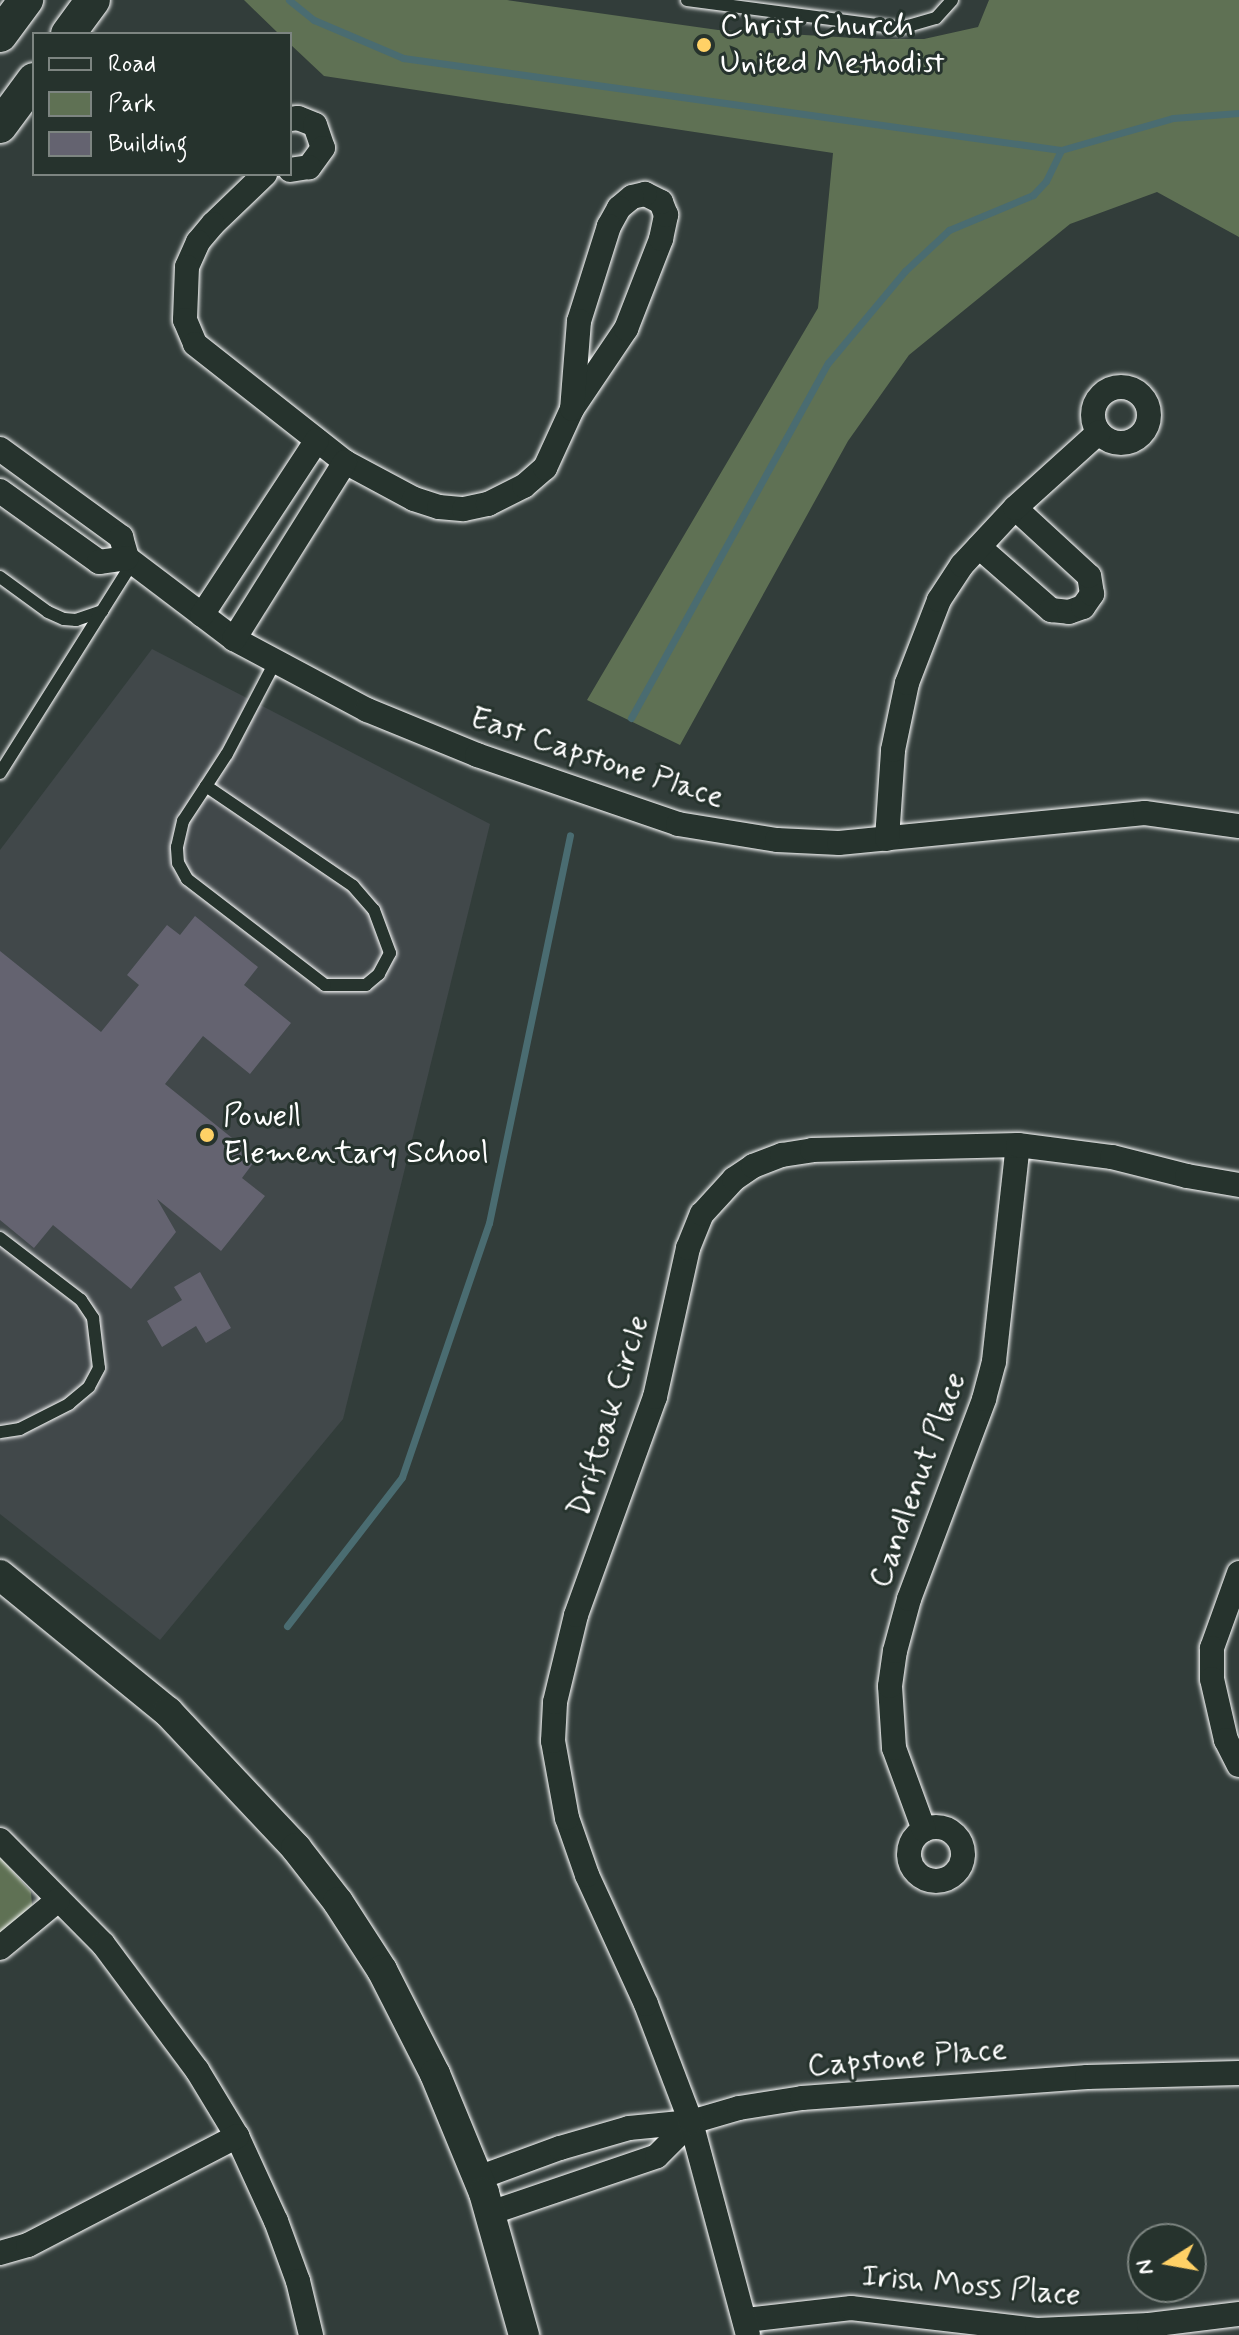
<!DOCTYPE html>
<html>
<head>
<meta charset="utf-8">
<style>
  body { margin:0 }
  #map { position:relative; width:1239px; height:2335px; overflow:hidden; background:#323d3a; font-family:Mynerve,sans-serif }
  div>[style] { position:absolute }
  .built>* { inset:0; background:#41484a }
  .green>* { inset:0; background:#5f7154 }
  .stream>* { height:7px; margin:-3.5px; padding:0 3.5px; transform-origin:3.5px; border-radius:3.5px; background:#4a6c71 }
  .building>* { inset:0; background:#646370 }
  .roads { filter:drop-shadow(0 0 2px #fff) drop-shadow(0 0 2px #fff) }
  .service>* { height:12px; margin:-6px; padding:0 6px; transform-origin:6px; border-radius:6px; background:#26332d }
  .minor>* { height:24px; margin:-12px; padding:0 12px; transform-origin:12px; border-radius:12px; background:#26332d }
  .minor>.ring { margin:-12px; padding:0; box-sizing:content-box; background:none; border:24px solid #26332d; border-radius:50% }
  .tertiary>* { height:30px; margin:-15px; padding:0 15px; transform-origin:15px; border-radius:15px; background:#26332d }
  .secondary>* { height:34px; margin:-17px; padding:0 17px; transform-origin:17px; border-radius:17px; background:#26332d }
  .dots>* { width:22px; height:22px; translate:-50% -50%; box-sizing:border-box; border:4px solid #26332d; border-radius:50% }
  span { translate:-50% -50%; white-space:nowrap; text-align:center; line-height:1.15; -webkit-text-stroke:6px #26332d; paint-order:stroke }
  .poi-label { font-size:32px; color:#fff }
  .left { translate:0 -50%; text-align:left }
  .street-label { font-size:32px; color:#fff }
  .legend { position:absolute; left:32px; top:32px; width:260px; height:144px; box-sizing:border-box; background:#26332d; border:2px solid #7d8581; margin:0; padding:10px 14px; list-style:none; font-size:24px; color:#fff }
  .legend li { display:flex; align-items:center; gap:16px; height:40px }
  .legend b { width:40px; border:2px solid #7d8581 }
  .north { position:absolute; left:1127px; top:2223px; width:80px; height:80px; box-sizing:border-box; background:#26332d; border:2px solid #7d8581; border-radius:50%; rotate:259deg; font-size:22px; font-weight:700; line-height:32px; text-align:center; color:#fff }
  .north::after { content:''; display:block; margin:auto; width:28px; height:36px; background:#ffd166; clip-path:polygon(50% 0,100% 100%,50% 72%,0 100%) }
</style>
</head>
<body>
<div id="map">
  <div class="built">
    <div style="clip-path:polygon(152px 649px,490px 824px,343px 1419px,160px 1640px,0 1514px,0 850px)"></div>
  </div>
  <div class="green">
    <div style="clip-path:polygon(244px 0,507px 0,718px 30px,872px 39px,924px 39px,978px 27px,989px 0,1239px 0,1239px 237px,1157px 192px,1070px 224px,909px 355px,848px 441px,680px 745px,587px 700px,818px 308px,833px 153px,324px 76px,290px 44px,290px 34px,279px 34px)"></div>
    <div style="clip-path:polygon(0 1857px,31px 1892px,32px 1905px,0 1937px)"></div>
  </div>
  <div class="stream">
    <div style="left:289px;top:0;width:32px;rotate:39deg"></div>
    <div style="left:314px;top:20px;width:97px;rotate:23.1deg"></div>
    <div style="left:403px;top:58px;width:664px;rotate:7.96deg"></div>
    <div style="left:631px;top:718px;width:406px;rotate:-61deg"></div>
    <div style="left:828px;top:363px;width:120px;rotate:-50.1deg"></div>
    <div style="left:905px;top:271px;width:60px;rotate:-43deg"></div>
    <div style="left:949px;top:230px;width:91px;rotate:-22.6deg"></div>
    <div style="left:1033px;top:195px;width:19px;rotate:-47deg"></div>
    <div style="left:1046px;top:181px;width:34px;rotate:-64deg"></div>
    <div style="left:1061px;top:150px;width:116px;rotate:-15.9deg"></div>
    <div style="left:1173px;top:118px;width:66px;rotate:-4.3deg"></div>
    <div style="left:287px;top:1626px;width:188px;rotate:-52.3deg"></div>
    <div style="left:402px;top:1477px;width:268px;rotate:-71.1deg"></div>
    <div style="left:489px;top:1223px;width:396px;rotate:-78.2deg"></div>
  </div>
  <div class="building">
    <div style="clip-path:polygon(195px 916px,258px 967px,244px 985px,291px 1023px,250px 1074px,203px 1036px,165px 1084px,257px 1158px,242px 1178px,265px 1196px,221px 1251px,157px 1199px,176px 1232px,131px 1289px,53px 1225px,34px 1248px,0 1220px,0 951px,101px 1032px,139px 985px,127px 975px,167px 925px,180px 935px)"></div>
    <div style="clip-path:polygon(200px 1272px,231px 1328px,206px 1343px,196px 1326px,162px 1347px,147px 1321px,182px 1300px,174px 1287px)"></div>
  </div>
  <div class="roads">
    <div class="service">
      <div style="left:687px;top:0;width:216px;rotate:7.5deg"></div>
      <div style="left:901px;top:28px;width:36px;rotate:-16deg"></div>
      <div style="left:936px;top:18px;width:24px;rotate:-48deg"></div>
      <div style="left:0;top:577px;width:59px;rotate:36.1deg"></div>
      <div style="left:48px;top:612px;width:17px;rotate:24deg"></div>
      <div style="left:64px;top:619px;width:12px;rotate:5deg"></div>
      <div style="left:76px;top:620px;width:28px;rotate:-19deg"></div>
      <div style="left:0;top:773px;width:249px;rotate:-57.8deg"></div>
      <div style="left:206px;top:786px;width:178px;rotate:34.2deg"></div>
      <div style="left:353px;top:886px;width:32px;rotate:49deg"></div>
      <div style="left:374px;top:910px;width:46px;rotate:69.6deg"></div>
      <div style="left:390px;top:953px;width:24px;rotate:118deg"></div>
      <div style="left:379px;top:974px;width:17px;rotate:140deg"></div>
      <div style="left:366px;top:985px;width:41px;rotate:180deg"></div>
      <div style="left:325px;top:985px;width:174px;rotate:-142.5deg"></div>
      <div style="left:187px;top:879px;width:18px;rotate:-119deg"></div>
      <div style="left:178px;top:863px;width:16px;rotate:-94deg"></div>
      <div style="left:177px;top:847px;width:27px;rotate:-77deg"></div>
      <div style="left:183px;top:821px;width:42px;rotate:-56.7deg"></div>
      <div style="left:206px;top:786px;width:38px;rotate:-57deg"></div>
      <div style="left:227px;top:754px;width:104px;rotate:-62.4deg"></div>
      <div style="left:0;top:1238px;width:102px;rotate:37.4deg"></div>
      <div style="left:81px;top:1300px;width:22px;rotate:56deg"></div>
      <div style="left:93px;top:1318px;width:50px;rotate:83.2deg"></div>
      <div style="left:99px;top:1368px;width:21px;rotate:118deg"></div>
      <div style="left:89px;top:1387px;width:26px;rotate:140deg"></div>
      <div style="left:69px;top:1404px;width:55px;rotate:153deg"></div>
      <div style="left:20px;top:1429px;width:20px;rotate:171deg"></div>
    </div>
    <div class="minor">
      <div style="left:290px;top:119px;width:8px;rotate:-7deg"></div>
      <div style="left:298px;top:118px;width:18px;rotate:22deg"></div>
      <div style="left:315px;top:125px;width:24px;rotate:71deg"></div>
      <div style="left:323px;top:148px;width:24px;rotate:126deg"></div>
      <div style="left:309px;top:167px;width:19px;rotate:171deg"></div>
      <div style="left:265px;top:174px;width:72px;rotate:136.1deg"></div>
      <div style="left:213px;top:224px;width:23px;rotate:130deg"></div>
      <div style="left:198px;top:242px;width:27px;rotate:114deg"></div>
      <div style="left:187px;top:267px;width:53px;rotate:92.2deg"></div>
      <div style="left:185px;top:320px;width:26px;rotate:67deg"></div>
      <div style="left:195px;top:344px;width:191px;rotate:38.2deg"></div>
      <div style="left:345px;top:462px;width:78px;rotate:28.2deg"></div>
      <div style="left:414px;top:499px;width:26px;rotate:18deg"></div>
      <div style="left:439px;top:507px;width:25px;rotate:5deg"></div>
      <div style="left:464px;top:509px;width:25px;rotate:-12deg"></div>
      <div style="left:488px;top:504px;width:40px;rotate:-26.6deg"></div>
      <div style="left:524px;top:486px;width:28px;rotate:-41deg"></div>
      <div style="left:545px;top:468px;width:65px;rotate:-65.4deg"></div>
      <div style="left:572px;top:409px;width:97px;rotate:-56deg"></div>
      <div style="left:626px;top:329px;width:97px;rotate:-68.7deg"></div>
      <div style="left:661px;top:239px;width:25px;rotate:-78deg"></div>
      <div style="left:666px;top:215px;width:14px;rotate:-111deg"></div>
      <div style="left:661px;top:202px;width:18px;rotate:-153deg"></div>
      <div style="left:645px;top:194px;width:13px;rotate:167deg"></div>
      <div style="left:632px;top:197px;width:17px;rotate:140deg"></div>
      <div style="left:619px;top:208px;width:21px;rotate:119deg"></div>
      <div style="left:609px;top:226px;width:100px;rotate:107.5deg"></div>
      <div style="left:579px;top:321px;width:88px;rotate:94.5deg"></div>
      <div class="ring" style="left:1093px;top:387px;width:32px;height:32px"></div>
      <div style="left:0;top:449px;width:150px;rotate:36deg"></div>
      <div style="left:121px;top:537px;width:22px;rotate:74deg"></div>
      <div style="left:127px;top:558px;width:134px;rotate:37.1deg"></div>
      <div style="left:234px;top:639px;width:151px;rotate:28.1deg"></div>
      <div style="left:367px;top:710px;width:119px;rotate:22.2deg"></div>
      <div style="left:477px;top:755px;width:213px;rotate:18.9deg"></div>
      <div style="left:678px;top:824px;width:100px;rotate:9.2deg"></div>
      <div style="left:777px;top:840px;width:62px;rotate:2.8deg"></div>
      <div style="left:839px;top:843px;width:307px;rotate:-5.6deg"></div>
      <div style="left:1145px;top:813px;width:95px;rotate:7.9deg"></div>
      <div style="left:0;top:491px;width:122px;rotate:35.6deg"></div>
      <div style="left:99px;top:562px;width:28px;rotate:-8deg"></div>
      <div style="left:979px;top:547px;width:96px;rotate:41.2deg"></div>
      <div style="left:1051px;top:610px;width:18px;rotate:6deg"></div>
      <div style="left:1069px;top:612px;width:15px;rotate:-20deg"></div>
      <div style="left:1083px;top:607px;width:16px;rotate:-55deg"></div>
      <div style="left:1092px;top:594px;width:18px;rotate:-99deg"></div>
      <div style="left:1089px;top:576px;width:100px;rotate:-137.4deg"></div>
      <div style="left:202px;top:615px;width:209px;rotate:-56.7deg"></div>
      <div style="left:234px;top:639px;width:209px;rotate:-57.9deg"></div>
      <div style="left:887px;top:839px;width:89px;rotate:-86.1deg"></div>
      <div style="left:893px;top:750px;width:68px;rotate:-78.2deg"></div>
      <div style="left:907px;top:683px;width:89px;rotate:-68.9deg"></div>
      <div style="left:939px;top:600px;width:42px;rotate:-56.7deg"></div>
      <div style="left:962px;top:565px;width:78px;rotate:-47.1deg"></div>
      <div style="left:1015px;top:508px;width:113px;rotate:-42.1deg"></div>
      <div style="left:1239px;top:1573px;width:80px;rotate:109.8deg"></div>
      <div style="left:1212px;top:1648px;width:31px;rotate:90deg"></div>
      <div style="left:1212px;top:1679px;width:63px;rotate:77.1deg"></div>
      <div style="left:1226px;top:1740px;width:28px;rotate:63deg"></div>
      <div class="ring" style="left:909px;top:1827px;width:30px;height:30px"></div>
      <div style="left:924px;top:1830px;width:87px;rotate:-110.1deg"></div>
      <div style="left:894px;top:1748px;width:62px;rotate:-93.7deg"></div>
      <div style="left:890px;top:1686px;width:35px;rotate:-82deg"></div>
      <div style="left:895px;top:1651px;width:54px;rotate:-74.9deg"></div>
      <div style="left:909px;top:1599px;width:214px;rotate:-69.4deg"></div>
      <div style="left:984px;top:1399px;width:39px;rotate:-75deg"></div>
      <div style="left:994px;top:1361px;width:217px;rotate:-83.7deg"></div>
      <div style="left:0;top:1840px;width:146px;rotate:45.3deg"></div>
      <div style="left:103px;top:1944px;width:157px;rotate:53.3deg"></div>
      <div style="left:197px;top:2070px;width:77px;rotate:58.8deg"></div>
      <div style="left:237px;top:2136px;width:94px;rotate:65.4deg"></div>
      <div style="left:276px;top:2221px;width:64px;rotate:69.9deg"></div>
      <div style="left:298px;top:2281px;width:56px;rotate:76.5deg"></div>
      <div style="left:0;top:1948px;width:75px;rotate:-39.6deg"></div>
      <div style="left:478px;top:2178px;width:87px;rotate:-20.1deg"></div>
      <div style="left:560px;top:2148px;width:72px;rotate:-16.2deg"></div>
      <div style="left:629px;top:2128px;width:62px;rotate:-5.5deg"></div>
      <div style="left:691px;top:2122px;width:50px;rotate:-16.3deg"></div>
      <div style="left:739px;top:2108px;width:64px;rotate:-9deg"></div>
      <div style="left:802px;top:2098px;width:286px;rotate:-4.2deg"></div>
      <div style="left:1087px;top:2077px;width:152px;rotate:-1.5deg"></div>
      <div style="left:490px;top:2213px;width:176px;rotate:-18.8deg"></div>
      <div style="left:657px;top:2156px;width:48px;rotate:-45deg"></div>
      <div style="left:0;top:2253px;width:29px;rotate:-16deg"></div>
      <div style="left:28px;top:2245px;width:236px;rotate:-27.5deg"></div>
      <div style="left:746px;top:2320px;width:106px;rotate:-6.5deg"></div>
      <div style="left:851px;top:2308px;width:187px;rotate:6.7deg"></div>
      <div style="left:1037px;top:2330px;width:112px;rotate:-2.6deg"></div>
      <div style="left:1149px;top:2325px;width:91px;rotate:-7deg"></div>
      <div style="left:748px;top:2335px;width:220px;rotate:-105deg"></div>
      <div style="left:691px;top:2122px;width:126px;rotate:-110.9deg"></div>
      <div style="left:646px;top:2004px;width:142px;rotate:-114.6deg"></div>
      <div style="left:587px;top:1875px;width:60px;rotate:-109.3deg"></div>
      <div style="left:567px;top:1818px;width:78px;rotate:-100.3deg"></div>
      <div style="left:553px;top:1741px;width:39px;rotate:-87deg"></div>
      <div style="left:555px;top:1702px;width:89px;rotate:-76.4deg"></div>
      <div style="left:576px;top:1615px;width:232px;rotate:-70.1deg"></div>
      <div style="left:655px;top:1397px;width:153px;rotate:-77.5deg"></div>
      <div style="left:688px;top:1248px;width:37px;rotate:-68deg"></div>
      <div style="left:702px;top:1214px;width:47px;rotate:-47.6deg"></div>
      <div style="left:734px;top:1179px;width:23px;rotate:-34deg"></div>
      <div style="left:753px;top:1166px;width:31px;rotate:-21deg"></div>
      <div style="left:782px;top:1155px;width:30px;rotate:-9deg"></div>
      <div style="left:812px;top:1150px;width:206px;rotate:-1.4deg"></div>
      <div style="left:1018px;top:1145px;width:95px;rotate:7.3deg"></div>
      <div style="left:1112px;top:1157px;width:77px;rotate:14.2deg"></div>
      <div style="left:1187px;top:1176px;width:53px;rotate:9.8deg"></div>
    </div>
    <div class="tertiary">
      <div style="left:0;top:1575px;width:217px;rotate:39.2deg"></div>
      <div style="left:168px;top:1712px;width:187px;rotate:46.7deg"></div>
      <div style="left:296px;top:1848px;width:68px;rotate:52.1deg"></div>
      <div style="left:338px;top:1902px;width:81px;rotate:57.1deg"></div>
      <div style="left:382px;top:1970px;width:117px;rotate:63deg"></div>
      <div style="left:435px;top:2074px;width:129px;rotate:67.6deg"></div>
      <div style="left:484px;top:2193px;width:148px;rotate:74.3deg"></div>
    </div>
    <div class="secondary">
      <div style="left:68px;top:34px;width:42px;rotate:-53.7deg"></div>
      <div style="left:0;top:35px;width:44px;rotate:-53.4deg"></div>
      <div style="left:0;top:126px;width:57px;rotate:-53.5deg"></div>
    </div>
  </div>
  <div class="dots">
    <div style="left:704px;top:45px;background:#ffd166"></div>
    <div style="left:207px;top:1135px;background:#ffd166"></div>
  </div>
  <div class="poi-label">
    <span class="left" style="left:720px;top:45px">Christ Church<br>United Methodist</span>
    <span class="left" style="left:223px;top:1135px">Powell<br>Elementary School</span>
  </div>
  <div class="street-label">
    <span style="left:597px;top:758px;rotate:18deg">East Capstone Place</span>
    <span style="left:609px;top:1416px;rotate:-73deg">Driftoak Circle</span>
    <span style="left:918px;top:1480px;rotate:-70deg">Candlenut Place</span>
    <span style="left:907px;top:2058px;rotate:-5deg">Capstone Place</span>
    <span style="left:971px;top:2286px;rotate:5deg">Irish Moss Place</span>
  </div>
  <ul class="legend">
  <li><b style="height:10px;background:#26332d"></b>Road</li>
  <li><b style="height:22px;background:#5f7154"></b>Park</li>
  <li><b style="height:22px;background:#646370"></b>Building</li>
  </ul>
  <div class="north">N</div>
</div>
</body>
</html>
